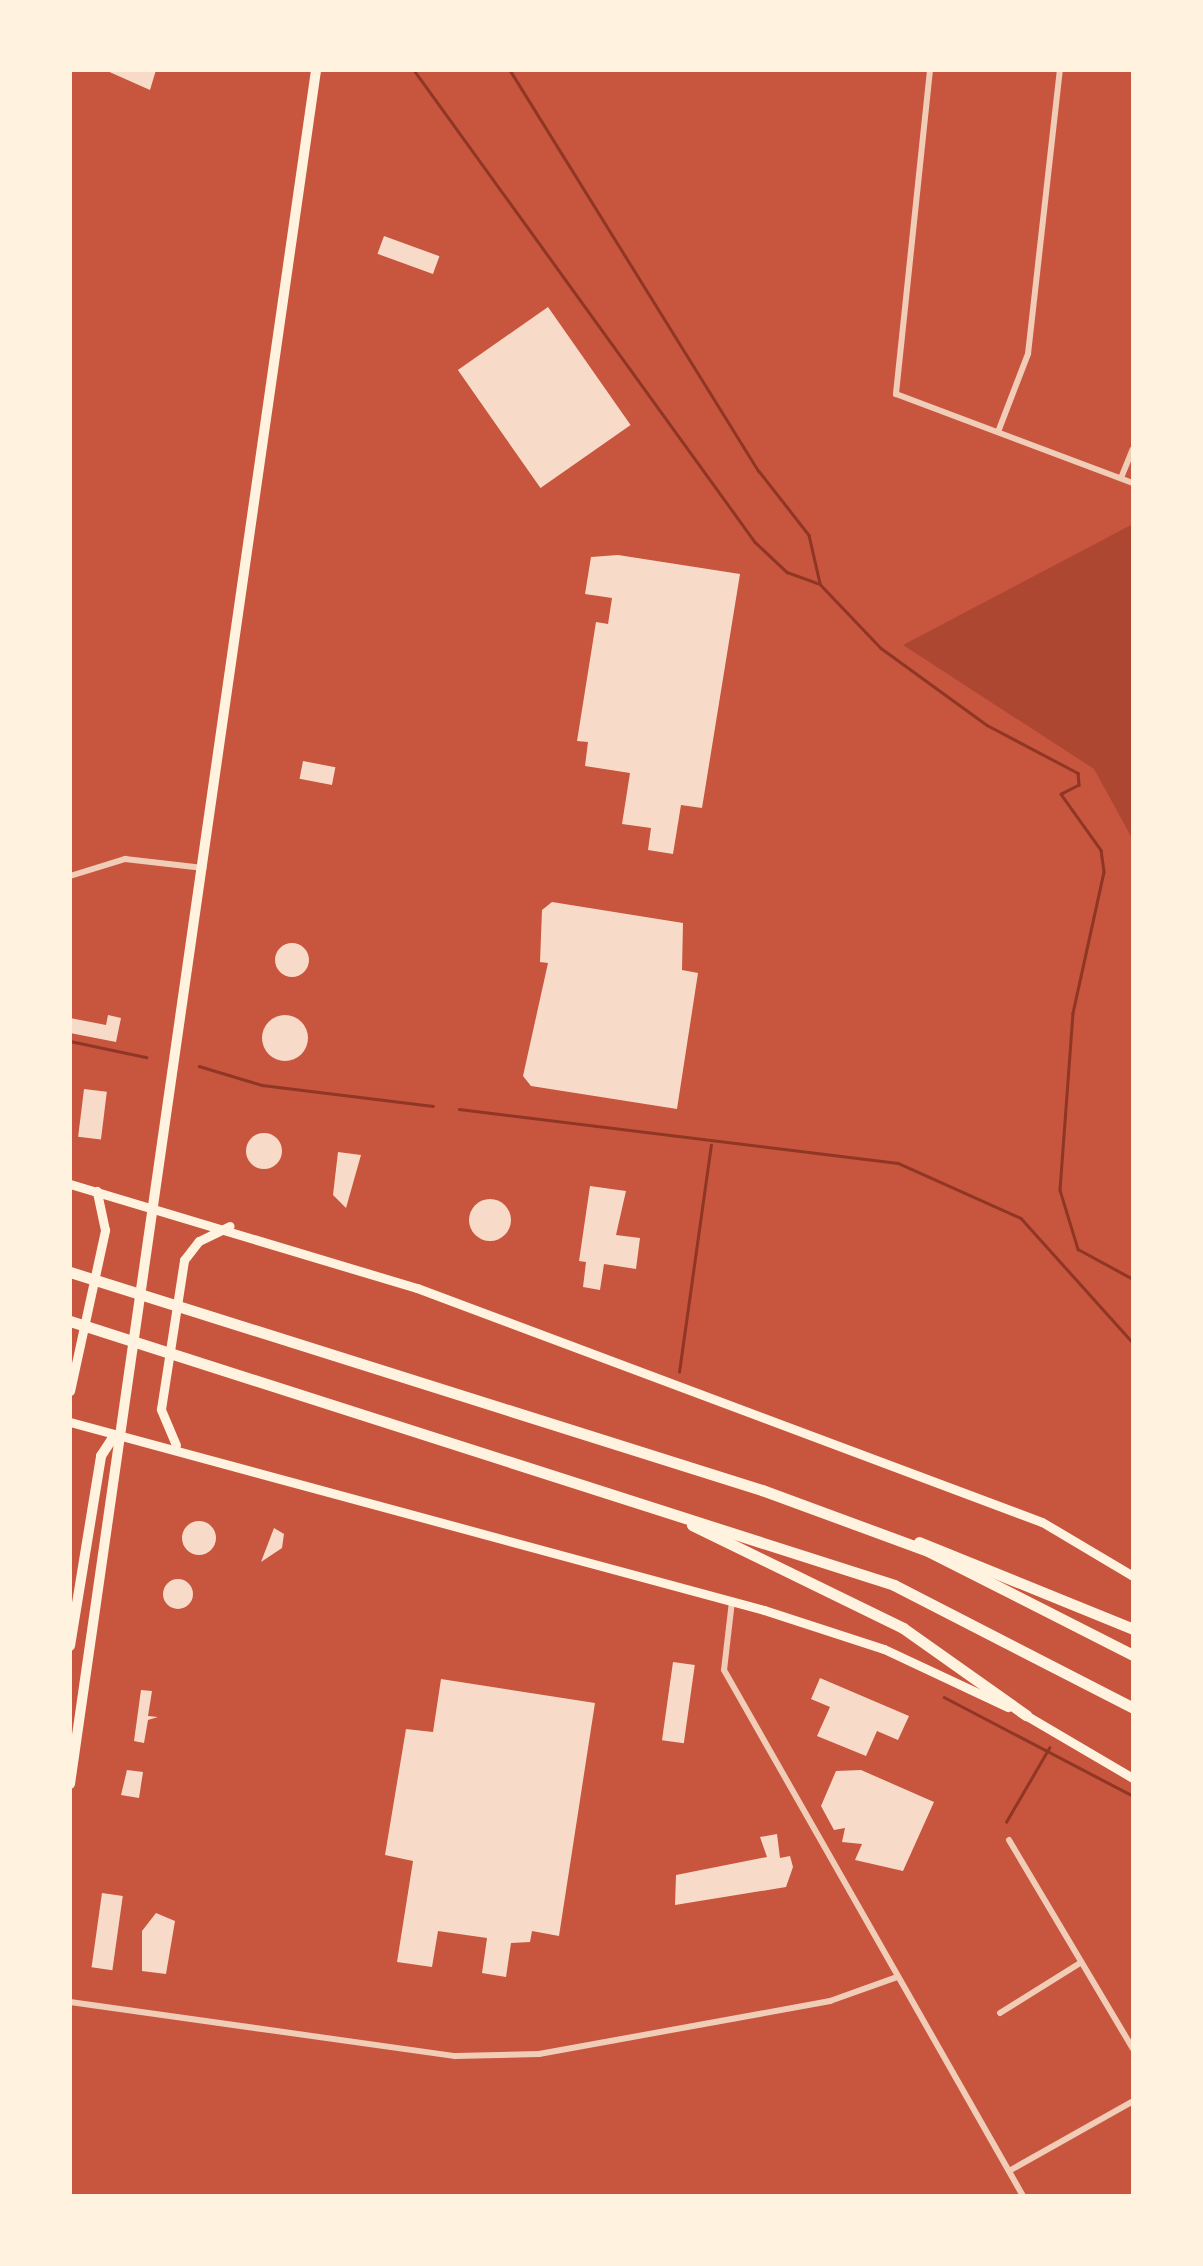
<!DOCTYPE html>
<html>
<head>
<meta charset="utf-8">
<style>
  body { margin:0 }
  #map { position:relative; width:1203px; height:2266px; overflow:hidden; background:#c8553d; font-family:Roboto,sans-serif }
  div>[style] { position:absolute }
  .green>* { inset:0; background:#ae4732 }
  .stream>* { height:2.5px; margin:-1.25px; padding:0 1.25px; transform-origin:1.25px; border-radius:1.25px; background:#8f3625 }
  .building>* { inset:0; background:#f7dbc8; transform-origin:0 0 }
  .round { border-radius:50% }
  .minor>* { height:6px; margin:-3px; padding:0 3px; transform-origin:3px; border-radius:3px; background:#f1ccb7 }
  .secondary>* { height:9px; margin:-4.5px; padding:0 4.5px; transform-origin:4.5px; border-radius:4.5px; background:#fff3e0 }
  .primary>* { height:10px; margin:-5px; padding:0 5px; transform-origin:5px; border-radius:5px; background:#fff3e0 }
  .motorway>* { height:11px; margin:-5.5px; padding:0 5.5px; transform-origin:5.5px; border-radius:5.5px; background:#fff3e0 }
  span { translate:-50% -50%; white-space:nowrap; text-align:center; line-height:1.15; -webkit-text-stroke:9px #fff3e0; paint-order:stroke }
  .frame { position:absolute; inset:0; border:72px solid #fff3e0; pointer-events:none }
</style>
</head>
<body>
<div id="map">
  <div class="green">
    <div style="clip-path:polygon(1133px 524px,1133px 840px,1094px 769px,903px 645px)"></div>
  </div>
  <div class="stream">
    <div style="left:414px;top:70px;width:582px;rotate:54.15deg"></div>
    <div style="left:755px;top:542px;width:44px;rotate:43.2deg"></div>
    <div style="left:787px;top:572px;width:35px;rotate:20deg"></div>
    <div style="left:820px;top:584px;width:88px;rotate:46.4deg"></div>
    <div style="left:881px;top:648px;width:131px;rotate:36deg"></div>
    <div style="left:987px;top:725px;width:103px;rotate:27.8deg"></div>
    <div style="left:1078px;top:773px;width:12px;rotate:85deg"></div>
    <div style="left:1079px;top:785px;width:20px;rotate:153deg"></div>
    <div style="left:1061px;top:794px;width:69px;rotate:54.5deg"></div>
    <div style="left:1101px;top:850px;width:22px;rotate:82deg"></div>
    <div style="left:1104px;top:872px;width:144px;rotate:102.4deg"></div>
    <div style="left:1073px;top:1013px;width:177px;rotate:94.2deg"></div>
    <div style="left:1060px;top:1190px;width:62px;rotate:73deg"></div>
    <div style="left:1078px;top:1249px;width:63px;rotate:28.6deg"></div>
    <div style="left:510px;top:70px;width:472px;rotate:58.2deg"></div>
    <div style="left:759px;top:471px;width:81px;rotate:52deg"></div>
    <div style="left:809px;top:535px;width:49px;rotate:77.1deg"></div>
    <div style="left:70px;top:1041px;width:78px;rotate:11.9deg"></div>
    <div style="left:199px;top:1066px;width:66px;rotate:16.8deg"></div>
    <div style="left:262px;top:1085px;width:172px;rotate:7deg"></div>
    <div style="left:459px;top:1109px;width:442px;rotate:7deg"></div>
    <div style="left:898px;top:1163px;width:135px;rotate:24.1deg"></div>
    <div style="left:1021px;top:1218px;width:168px;rotate:48.1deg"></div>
    <div style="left:1133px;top:1285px;width:47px;rotate:90deg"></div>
    <div style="left:679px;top:1372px;width:229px;rotate:-82deg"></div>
    <div style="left:944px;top:1697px;width:213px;rotate:27.6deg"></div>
    <div style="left:1006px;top:1822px;width:86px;rotate:-59.8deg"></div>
  </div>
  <div class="building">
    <div style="clip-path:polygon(105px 70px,156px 70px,150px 90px)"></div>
    <div style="left:384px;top:236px;width:59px;height:19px;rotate:20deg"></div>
    <div style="left:548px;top:307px;width:144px;height:110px;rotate:55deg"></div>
    <div style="clip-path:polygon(618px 555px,740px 574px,702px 808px,681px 805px,673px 854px,648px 850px,651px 828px,622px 824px,630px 773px,585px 766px,588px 742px,577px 741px,596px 622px,608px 624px,612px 598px,585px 594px,591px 557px)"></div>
    <div style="left:303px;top:761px;width:33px;height:18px;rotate:11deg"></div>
    <div style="clip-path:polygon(552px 902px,683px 923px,682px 970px,698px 973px,677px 1109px,531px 1086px,523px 1076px,548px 963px,540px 962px,542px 910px)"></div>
    <div class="round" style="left:275px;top:943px;width:34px;height:34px"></div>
    <div style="clip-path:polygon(108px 1015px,121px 1018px,116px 1042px,70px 1033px,70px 1018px,106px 1025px)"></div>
    <div class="round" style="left:262px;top:1015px;width:46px;height:46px"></div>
    <div style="left:84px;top:1089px;width:23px;height:48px;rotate:7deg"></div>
    <div class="round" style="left:246px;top:1133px;width:36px;height:36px"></div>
    <div style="clip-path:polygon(338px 1152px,361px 1155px,346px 1208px,333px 1195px)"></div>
    <div style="clip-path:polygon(590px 1186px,626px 1191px,616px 1235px,640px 1238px,636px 1269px,604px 1264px,600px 1290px,583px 1287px,586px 1262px,579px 1261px)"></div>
    <div class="round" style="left:469px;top:1199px;width:42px;height:42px"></div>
    <div class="round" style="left:182px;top:1521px;width:34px;height:34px"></div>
    <div style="clip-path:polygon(274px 1528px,284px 1534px,282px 1548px,261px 1562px)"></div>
    <div class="round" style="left:163px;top:1579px;width:30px;height:30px"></div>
    <div style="left:673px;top:1662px;width:22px;height:79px;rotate:8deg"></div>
    <div style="clip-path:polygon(820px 1678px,909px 1716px,898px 1740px,877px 1731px,866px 1756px,817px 1736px,830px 1707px,811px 1699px)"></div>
    <div style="clip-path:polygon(441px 1679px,595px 1703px,559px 1936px,532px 1931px,530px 1942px,511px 1943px,506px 1977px,482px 1973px,487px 1938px,438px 1931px,432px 1967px,397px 1962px,413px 1861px,385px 1855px,406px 1729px,433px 1732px)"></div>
    <div style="clip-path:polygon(141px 1690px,152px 1691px,148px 1716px,158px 1717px,148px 1720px,144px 1743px,134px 1741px)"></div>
    <div style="clip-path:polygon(127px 1770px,143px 1772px,139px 1798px,121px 1795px)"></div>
    <div style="clip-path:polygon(861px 1770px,934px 1802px,903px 1871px,855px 1860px,862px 1844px,842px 1842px,845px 1828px,834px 1830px,821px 1806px,836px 1771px)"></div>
    <div style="clip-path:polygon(777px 1834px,780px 1858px,790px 1856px,793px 1867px,786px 1887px,675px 1905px,676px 1875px,767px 1857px,760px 1837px)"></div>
    <div style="left:102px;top:1893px;width:21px;height:75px;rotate:8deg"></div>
    <div style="clip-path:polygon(156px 1913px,175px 1921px,166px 1974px,142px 1971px,142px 1931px)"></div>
  </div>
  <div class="minor">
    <div style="left:930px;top:70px;width:326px;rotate:96deg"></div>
    <div style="left:896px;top:394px;width:253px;rotate:20.6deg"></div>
    <div style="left:998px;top:432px;width:84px;rotate:-69deg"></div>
    <div style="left:1028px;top:354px;width:286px;rotate:-83.6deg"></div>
    <div style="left:1121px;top:478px;width:31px;rotate:-68deg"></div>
    <div style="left:70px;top:876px;width:58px;rotate:-17.2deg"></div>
    <div style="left:125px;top:859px;width:79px;rotate:6.6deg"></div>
    <div style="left:732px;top:1601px;width:69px;rotate:96.6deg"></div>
    <div style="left:724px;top:1670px;width:605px;rotate:60.38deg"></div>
    <div style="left:1009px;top:1840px;width:243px;rotate:59.3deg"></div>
    <div style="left:70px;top:2002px;width:389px;rotate:8deg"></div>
    <div style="left:455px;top:2056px;width:84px;rotate:-1.4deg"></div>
    <div style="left:539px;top:2054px;width:296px;rotate:-10.3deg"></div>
    <div style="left:830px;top:2001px;width:71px;rotate:-19.7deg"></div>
    <div style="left:1000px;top:2013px;width:94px;rotate:-32deg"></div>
    <div style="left:1009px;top:2171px;width:142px;rotate:-29.4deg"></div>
  </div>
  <div class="secondary">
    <div style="left:70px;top:1184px;width:362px;rotate:16.7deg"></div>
    <div style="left:417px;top:1288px;width:667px;rotate:20.53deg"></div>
    <div style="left:1042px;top:1522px;width:106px;rotate:30.7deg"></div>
    <div style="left:70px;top:1391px;width:165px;rotate:-77.7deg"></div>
    <div style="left:105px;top:1230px;width:40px;rotate:-102deg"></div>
    <div style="left:70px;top:1422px;width:719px;rotate:15.16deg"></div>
    <div style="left:764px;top:1610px;width:126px;rotate:18deg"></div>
    <div style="left:884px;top:1649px;width:137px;rotate:25.1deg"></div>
    <div style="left:176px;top:1445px;width:39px;rotate:-113deg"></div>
    <div style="left:161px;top:1409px;width:151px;rotate:-81.2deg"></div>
    <div style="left:184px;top:1260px;width:24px;rotate:-52deg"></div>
    <div style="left:199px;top:1241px;width:34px;rotate:-26deg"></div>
    <div style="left:1022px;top:1713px;width:129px;rotate:30.4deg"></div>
  </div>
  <div class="primary">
    <div style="left:70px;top:1646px;width:193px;rotate:-80.7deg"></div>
    <div style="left:101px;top:1456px;width:24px;rotate:-57deg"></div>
    <div style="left:70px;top:1784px;width:1732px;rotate:-81.83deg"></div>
  </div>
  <div class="motorway">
    <div style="left:70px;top:1272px;width:726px;rotate:17.49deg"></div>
    <div style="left:762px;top:1490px;width:177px;rotate:20.2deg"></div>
    <div style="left:928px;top:1551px;width:230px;rotate:26.9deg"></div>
    <div style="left:70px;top:1321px;width:865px;rotate:17.76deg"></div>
    <div style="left:894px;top:1585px;width:269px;rotate:27.2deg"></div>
    <div style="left:692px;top:1525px;width:235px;rotate:26deg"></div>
    <div style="left:903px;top:1628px;width:151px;rotate:35.3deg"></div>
    <div style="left:919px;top:1542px;width:231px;rotate:22.1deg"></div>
  </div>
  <div class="frame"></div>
</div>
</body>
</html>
